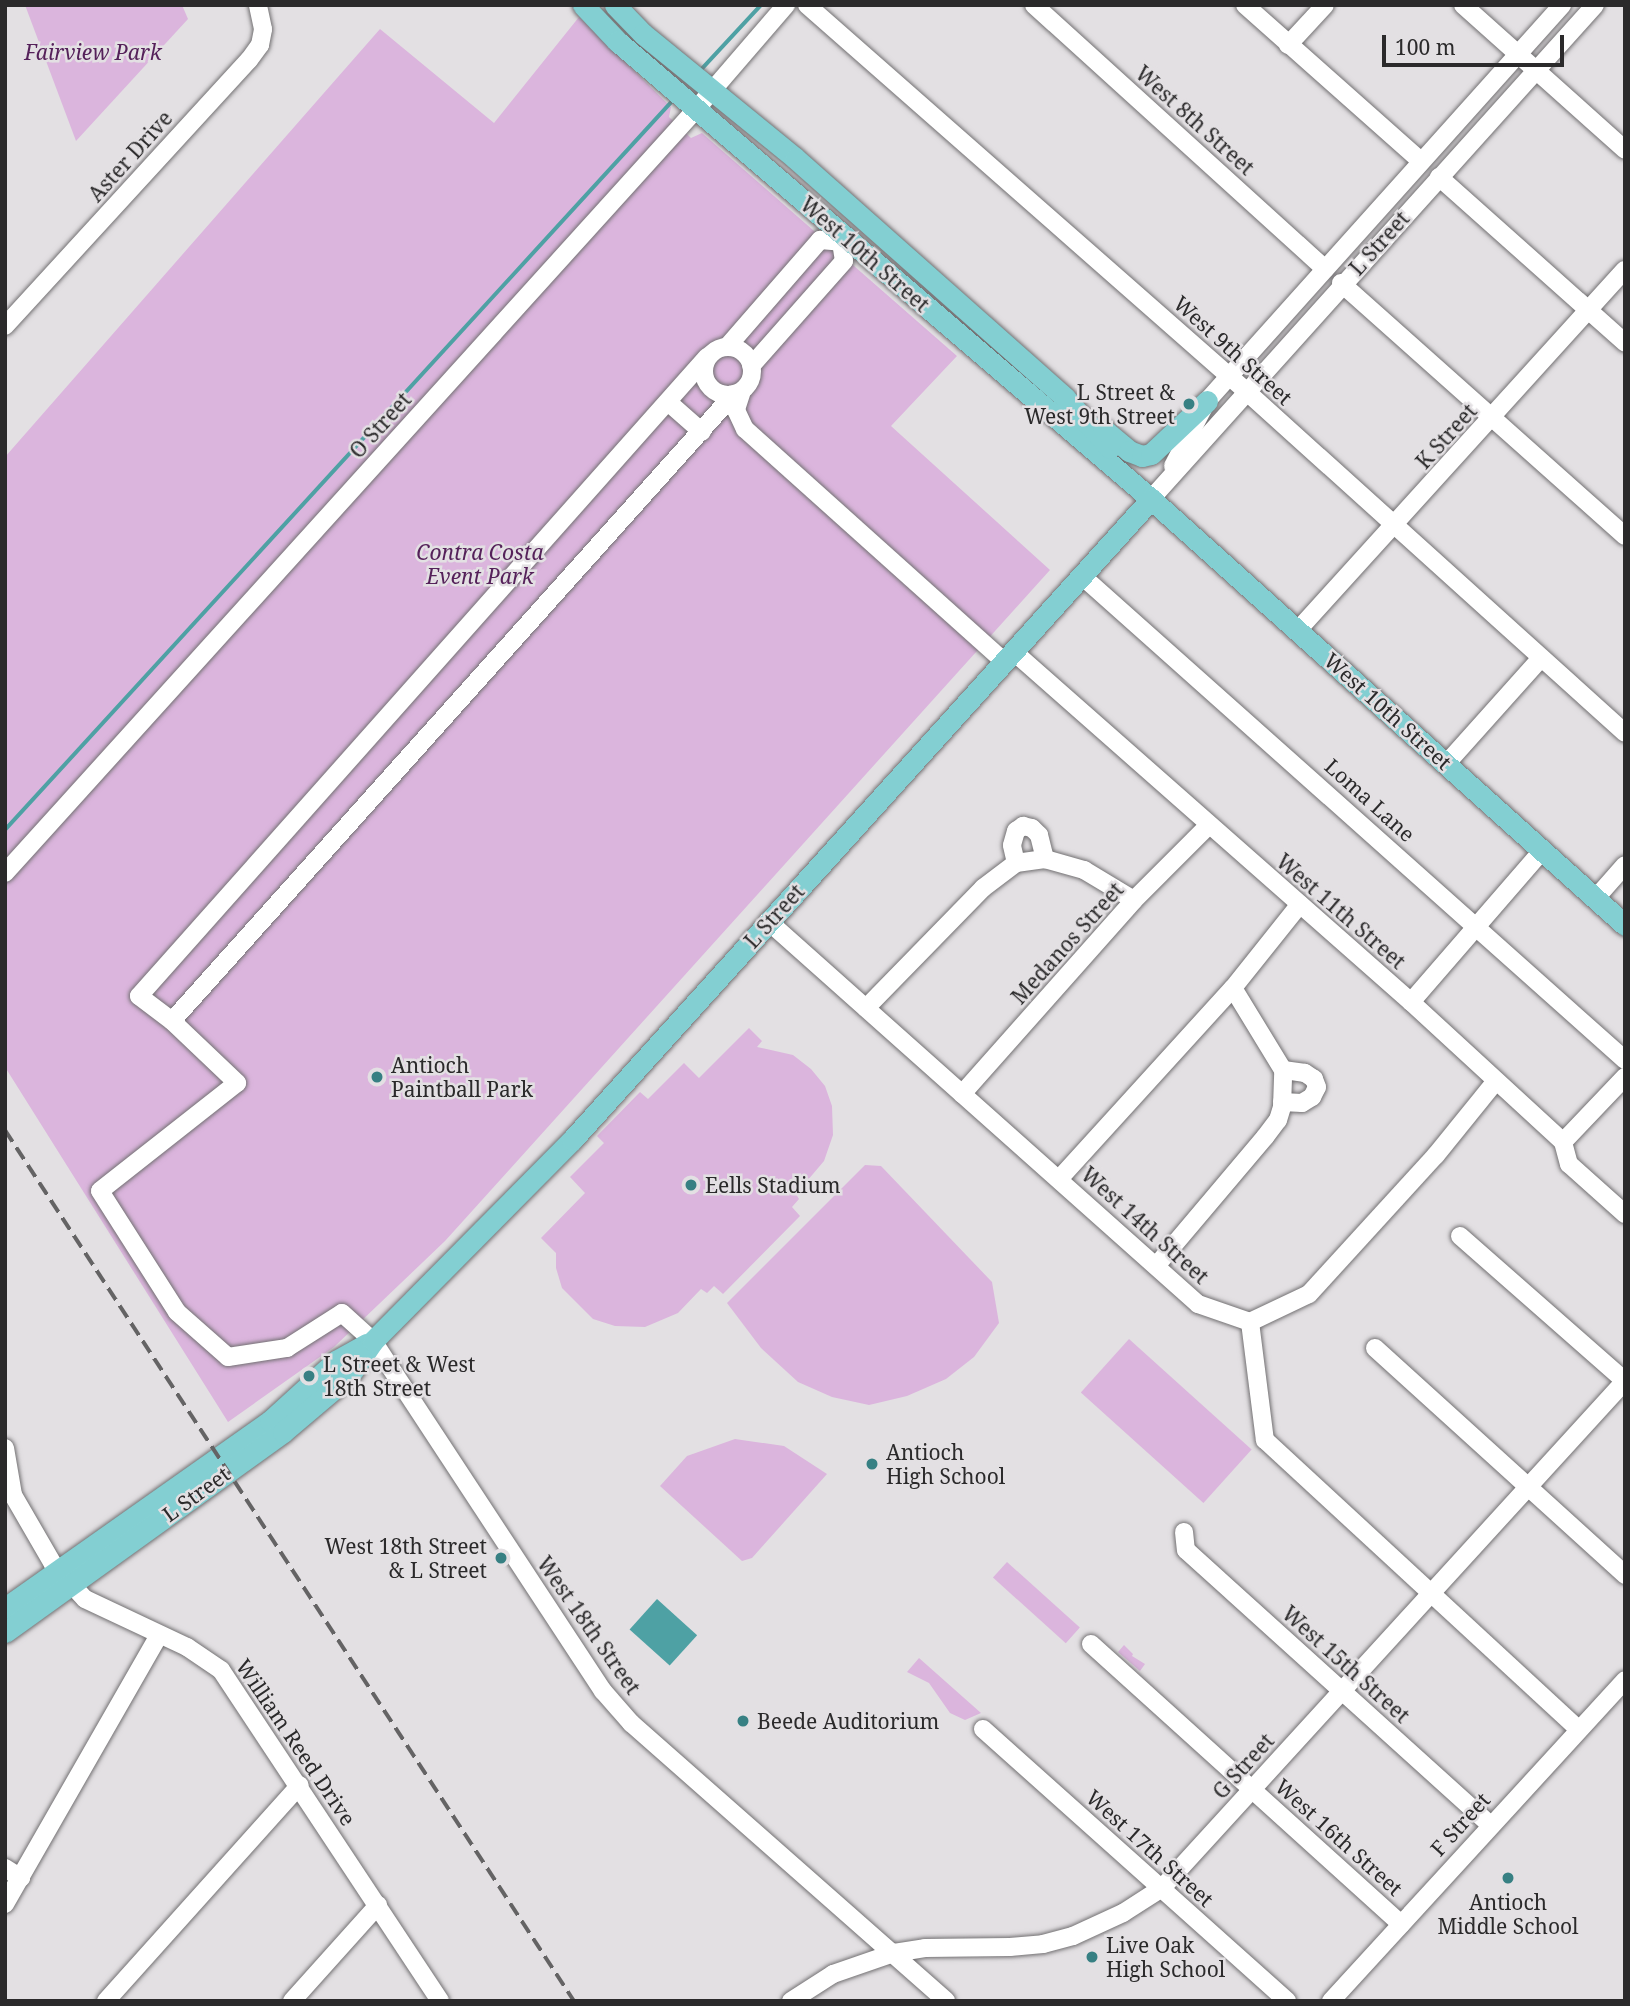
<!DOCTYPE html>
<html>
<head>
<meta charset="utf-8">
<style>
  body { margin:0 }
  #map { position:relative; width:1630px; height:2006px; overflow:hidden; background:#e3e0e3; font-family:"Noto Serif",serif }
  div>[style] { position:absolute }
  .green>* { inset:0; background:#dbb5dd; transform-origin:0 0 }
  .water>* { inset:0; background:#4ea1a4; transform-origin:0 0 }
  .stream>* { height:3.5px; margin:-1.75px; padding:0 1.75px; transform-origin:1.75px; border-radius:1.75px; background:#4ea1a4 }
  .roads { filter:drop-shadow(0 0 2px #727072) drop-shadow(0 0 2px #727072) }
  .minor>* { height:18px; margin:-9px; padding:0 9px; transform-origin:9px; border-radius:9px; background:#fff }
  .minor>.ring { margin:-9px; padding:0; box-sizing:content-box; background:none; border:18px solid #fff; border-radius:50% }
  .major>* { height:21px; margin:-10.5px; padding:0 10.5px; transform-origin:10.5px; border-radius:10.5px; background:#83cfd2 }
  .rail>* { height:3.5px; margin-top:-1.75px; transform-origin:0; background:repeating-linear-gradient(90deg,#646364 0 14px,transparent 0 21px) }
  .dots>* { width:19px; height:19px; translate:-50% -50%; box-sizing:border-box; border:4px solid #e3e0e3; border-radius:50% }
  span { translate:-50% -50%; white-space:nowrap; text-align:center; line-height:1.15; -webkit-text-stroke:5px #e3e0e3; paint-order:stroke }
  .park-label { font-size:21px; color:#55215a; font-style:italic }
  .street-label { font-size:21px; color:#2b2a2b }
  .poi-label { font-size:21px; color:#2b2a2b }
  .right { translate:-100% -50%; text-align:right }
  .left { translate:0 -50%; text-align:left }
  .frame { position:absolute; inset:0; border:7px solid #2b2a2b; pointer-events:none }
  .scale { position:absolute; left:1382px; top:35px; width:182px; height:32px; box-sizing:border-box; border:4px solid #2b2a2b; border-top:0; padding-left:9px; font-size:21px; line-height:24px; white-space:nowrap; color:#2b2a2b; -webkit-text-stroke:5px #e3e0e3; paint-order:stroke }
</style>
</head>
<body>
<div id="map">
  <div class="green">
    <div style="clip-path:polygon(25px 5px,182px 5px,188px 19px,76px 141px)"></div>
    <div style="clip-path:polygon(579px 17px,671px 107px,669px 117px,691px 138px,702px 133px,957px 356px,891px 426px,1050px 570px,445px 1241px,334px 1347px,228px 1422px,5px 1067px,5px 457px,380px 29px,494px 123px)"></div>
    <div style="clip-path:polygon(749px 1028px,762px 1041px,757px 1047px,793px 1055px,811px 1069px,825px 1086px,832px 1106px,833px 1135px,824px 1161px,796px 1194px,799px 1199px,792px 1207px,800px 1216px,723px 1294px,714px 1286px,707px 1293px,701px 1289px,678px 1313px,645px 1327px,615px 1326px,593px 1319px,562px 1288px,556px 1268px,556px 1253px,541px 1238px,585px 1193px,570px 1177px,604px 1143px,597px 1136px,640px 1092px,648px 1099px,684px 1063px,699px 1078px)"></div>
    <div style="clip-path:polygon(865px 1165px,881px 1166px,992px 1282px,999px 1323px,974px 1357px,946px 1379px,907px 1396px,869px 1405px,832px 1397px,798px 1382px,761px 1348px,727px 1303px)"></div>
    <div style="left:1129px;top:1339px;width:165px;height:72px;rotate:42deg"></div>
    <div style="clip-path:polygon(735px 1439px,784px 1446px,827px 1474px,752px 1558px,742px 1561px,660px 1486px,687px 1456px)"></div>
    <div style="left:1007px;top:1562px;width:98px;height:21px;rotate:42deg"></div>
    <div style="clip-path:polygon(1124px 1645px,1133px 1654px,1132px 1656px,1145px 1664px,1140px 1671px,1118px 1652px)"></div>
    <div style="clip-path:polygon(919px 1658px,981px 1713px,965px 1720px,950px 1713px,929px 1683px,907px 1672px)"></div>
  </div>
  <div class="water">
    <div style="left:657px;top:1599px;width:54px;height:41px;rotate:42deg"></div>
  </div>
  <div class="stream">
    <div style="left:699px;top:72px;width:91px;rotate:-47.2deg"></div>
    <div style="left:5px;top:830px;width:992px;rotate:-47.53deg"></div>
  </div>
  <div class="roads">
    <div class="minor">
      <div style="left:807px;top:5px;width:585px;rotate:41.32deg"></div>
      <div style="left:1246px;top:391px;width:510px;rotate:42.06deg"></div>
      <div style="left:1034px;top:5px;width:393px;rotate:42.2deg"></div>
      <div style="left:1245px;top:5px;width:235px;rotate:41.6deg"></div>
      <div style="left:1463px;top:5px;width:217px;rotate:41.8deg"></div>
      <div style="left:1288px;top:45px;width:54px;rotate:-47.2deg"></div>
      <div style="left:1439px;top:177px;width:249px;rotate:41.7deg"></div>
      <div style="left:1341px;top:283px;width:380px;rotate:41.7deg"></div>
      <div style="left:5px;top:326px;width:361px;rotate:-47.5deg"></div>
      <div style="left:249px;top:60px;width:19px;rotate:-54deg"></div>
      <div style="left:260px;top:45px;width:16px;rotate:-79deg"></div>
      <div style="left:263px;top:29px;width:25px;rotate:-102deg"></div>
      <div class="ring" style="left:704px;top:347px;width:30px;height:30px"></div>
      <div style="left:727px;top:347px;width:142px;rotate:-49deg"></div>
      <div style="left:820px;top:240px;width:21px;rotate:5deg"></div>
      <div style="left:841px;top:242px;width:19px;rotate:81deg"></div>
      <div style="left:844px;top:261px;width:140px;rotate:131.5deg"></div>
      <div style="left:707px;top:357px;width:855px;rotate:131.63deg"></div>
      <div style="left:139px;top:996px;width:41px;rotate:37.1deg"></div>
      <div style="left:172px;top:1021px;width:90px;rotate:43.6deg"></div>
      <div style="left:237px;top:1083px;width:174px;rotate:141.8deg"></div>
      <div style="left:100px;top:1191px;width:143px;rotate:57.5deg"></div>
      <div style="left:177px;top:1312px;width:68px;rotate:41.4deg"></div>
      <div style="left:228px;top:1357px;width:60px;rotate:-8.7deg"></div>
      <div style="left:287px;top:1348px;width:65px;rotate:-32.5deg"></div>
      <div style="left:342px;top:1313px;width:42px;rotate:42.1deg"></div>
      <div style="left:373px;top:1341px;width:419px;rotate:56.7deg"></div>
      <div style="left:603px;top:1691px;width:43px;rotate:48.8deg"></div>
      <div style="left:631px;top:1723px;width:420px;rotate:41.4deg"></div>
      <div style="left:742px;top:391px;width:20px;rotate:108deg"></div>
      <div style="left:736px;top:410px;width:21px;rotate:65deg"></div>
      <div style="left:745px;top:429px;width:349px;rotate:41.9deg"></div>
      <div style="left:668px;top:402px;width:45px;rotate:41.4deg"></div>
      <div style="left:1173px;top:466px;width:73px;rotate:-62.4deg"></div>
      <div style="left:1207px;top:401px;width:532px;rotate:-48.12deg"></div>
      <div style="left:1151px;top:499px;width:664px;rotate:-48.05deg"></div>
      <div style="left:1082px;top:576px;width:727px;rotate:41.71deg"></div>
      <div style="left:1298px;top:630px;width:486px;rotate:-47.8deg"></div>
      <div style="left:1014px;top:652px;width:529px;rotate:41.4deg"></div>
      <div style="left:1411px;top:1002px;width:207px;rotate:42.6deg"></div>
      <div style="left:1563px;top:1142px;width:23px;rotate:75deg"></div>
      <div style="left:1569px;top:1164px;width:75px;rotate:41.8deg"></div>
      <div style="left:1447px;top:763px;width:141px;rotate:-48.2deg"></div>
      <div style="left:1016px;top:863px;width:18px;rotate:-103deg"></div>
      <div style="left:1012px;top:845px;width:15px;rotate:-74deg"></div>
      <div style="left:1016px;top:831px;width:9px;rotate:-36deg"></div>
      <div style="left:1023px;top:826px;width:9px;rotate:13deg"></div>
      <div style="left:1032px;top:828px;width:10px;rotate:45deg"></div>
      <div style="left:1039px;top:835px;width:25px;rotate:76deg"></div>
      <div style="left:5px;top:873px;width:1033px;rotate:-47.86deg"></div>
      <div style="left:698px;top:107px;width:135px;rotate:-49.2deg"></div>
      <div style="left:1595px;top:899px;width:45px;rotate:-48.6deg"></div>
      <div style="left:768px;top:921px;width:576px;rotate:41.69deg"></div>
      <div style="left:1198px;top:1304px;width:55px;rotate:19.1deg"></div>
      <div style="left:1250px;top:1322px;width:119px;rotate:82.8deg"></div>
      <div style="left:1265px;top:1440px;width:426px;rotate:42.7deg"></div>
      <div style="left:1411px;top:1002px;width:198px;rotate:-49.1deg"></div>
      <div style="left:866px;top:1008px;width:168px;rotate:-45.7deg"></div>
      <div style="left:983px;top:888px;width:41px;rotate:-37.1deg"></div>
      <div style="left:1016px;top:863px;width:29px;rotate:-8deg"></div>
      <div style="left:1045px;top:859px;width:41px;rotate:15.8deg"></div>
      <div style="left:1084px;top:870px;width:58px;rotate:31deg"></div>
      <div style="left:172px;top:1021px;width:842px;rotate:-48.13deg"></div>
      <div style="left:962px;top:1094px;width:259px;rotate:-48.4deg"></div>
      <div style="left:1134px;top:900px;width:106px;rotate:-45deg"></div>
      <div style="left:1282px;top:1102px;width:20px;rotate:3deg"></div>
      <div style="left:1302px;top:1103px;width:12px;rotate:-31deg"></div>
      <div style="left:1312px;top:1097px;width:11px;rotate:-63deg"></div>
      <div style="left:1317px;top:1087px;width:9px;rotate:-111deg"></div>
      <div style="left:1314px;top:1079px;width:11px;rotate:-146deg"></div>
      <div style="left:1305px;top:1073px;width:22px;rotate:-172deg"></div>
      <div style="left:1563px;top:1142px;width:90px;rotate:-46.4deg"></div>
      <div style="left:1060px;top:1178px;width:257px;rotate:-47.7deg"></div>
      <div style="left:1233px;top:988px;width:107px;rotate:-51.4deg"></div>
      <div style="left:1460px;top:1236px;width:220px;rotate:41.3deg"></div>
      <div style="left:1156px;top:1266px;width:169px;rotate:-49.8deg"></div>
      <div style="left:1265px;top:1137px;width:21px;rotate:-53deg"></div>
      <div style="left:1278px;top:1120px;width:14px;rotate:-73deg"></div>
      <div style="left:1282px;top:1107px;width:37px;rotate:-88deg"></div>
      <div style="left:1283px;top:1070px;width:96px;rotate:-121.4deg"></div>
      <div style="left:1250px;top:1322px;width:65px;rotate:-25.4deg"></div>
      <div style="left:1309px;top:1294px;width:188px;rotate:-47.6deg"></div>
      <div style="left:1436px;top:1155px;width:95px;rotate:-51deg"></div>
      <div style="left:1375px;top:1348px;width:338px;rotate:42.2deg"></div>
      <div style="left:5px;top:1448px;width:48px;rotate:80.3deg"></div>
      <div style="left:13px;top:1495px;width:80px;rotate:59.9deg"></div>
      <div style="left:53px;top:1564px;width:47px;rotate:47.6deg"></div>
      <div style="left:85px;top:1599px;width:113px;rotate:25.2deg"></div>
      <div style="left:187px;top:1647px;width:41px;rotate:34.1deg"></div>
      <div style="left:221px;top:1670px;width:397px;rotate:56.5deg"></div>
      <div style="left:1184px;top:1532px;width:18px;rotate:84deg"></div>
      <div style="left:1186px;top:1550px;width:410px;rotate:42.1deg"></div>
      <div style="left:1091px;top:1644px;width:418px;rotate:42.1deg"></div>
      <div style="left:983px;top:1729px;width:408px;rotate:41.8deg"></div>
      <div style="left:5px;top:1868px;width:19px;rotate:32deg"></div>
      <div style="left:5px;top:1904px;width:310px;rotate:-60.2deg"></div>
      <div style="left:106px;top:2001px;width:290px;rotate:-48.1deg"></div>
      <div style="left:292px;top:2001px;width:129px;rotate:-48.1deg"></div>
      <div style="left:791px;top:2001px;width:50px;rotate:-32.7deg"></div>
      <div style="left:833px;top:1974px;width:65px;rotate:-19deg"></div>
      <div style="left:894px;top:1953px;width:31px;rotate:-9deg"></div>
      <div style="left:925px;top:1948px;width:85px;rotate:-0.7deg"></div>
      <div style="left:1010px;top:1947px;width:33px;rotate:-5deg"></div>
      <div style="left:1043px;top:1944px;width:31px;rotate:-15deg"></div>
      <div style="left:1073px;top:1936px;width:55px;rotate:-24.7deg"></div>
      <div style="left:1123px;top:1913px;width:46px;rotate:-32.7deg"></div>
      <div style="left:1162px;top:1888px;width:687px;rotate:-47.6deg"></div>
      <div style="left:1331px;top:2001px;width:435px;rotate:-47.5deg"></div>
    </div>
    <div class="major">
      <div style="left:583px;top:5px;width:50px;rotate:46.6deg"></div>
      <div style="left:617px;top:41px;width:704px;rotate:40.62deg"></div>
      <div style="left:1151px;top:499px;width:637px;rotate:41.95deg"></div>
      <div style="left:615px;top:5px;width:40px;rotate:46deg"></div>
      <div style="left:643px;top:34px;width:196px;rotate:39.2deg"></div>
      <div style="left:795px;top:158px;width:361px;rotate:41.6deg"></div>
      <div style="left:1065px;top:398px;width:67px;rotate:48deg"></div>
      <div style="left:1103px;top:429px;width:34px;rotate:40deg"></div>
      <div style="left:1129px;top:451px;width:14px;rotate:21deg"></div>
      <div style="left:1142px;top:456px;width:9px;rotate:-13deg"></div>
      <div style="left:1151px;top:454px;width:77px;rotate:-43.4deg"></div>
      <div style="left:5px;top:1608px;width:324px;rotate:-35.2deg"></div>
      <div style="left:270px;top:1421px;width:89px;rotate:-42.3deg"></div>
      <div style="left:336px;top:1361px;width:35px;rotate:-29deg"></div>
      <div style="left:5px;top:1632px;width:342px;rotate:-35.7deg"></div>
      <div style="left:283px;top:1432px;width:87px;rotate:-40.3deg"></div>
      <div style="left:349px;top:1376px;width:42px;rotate:-55.6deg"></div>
      <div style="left:373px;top:1341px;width:283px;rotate:-45.3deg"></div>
      <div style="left:572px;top:1140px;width:864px;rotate:-47.91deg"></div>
    </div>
  </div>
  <div class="rail">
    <div style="left:5px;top:1130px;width:1040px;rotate:56.84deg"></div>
  </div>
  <div class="dots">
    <div style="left:1189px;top:404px;background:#378083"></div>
    <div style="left:377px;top:1077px;background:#378083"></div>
    <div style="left:691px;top:1185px;background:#378083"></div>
    <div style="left:309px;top:1376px;background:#378083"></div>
    <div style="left:872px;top:1464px;background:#378083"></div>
    <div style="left:501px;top:1558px;background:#378083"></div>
    <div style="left:743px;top:1721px;background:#378083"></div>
    <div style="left:1508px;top:1878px;background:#378083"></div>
    <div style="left:1092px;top:1957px;background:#378083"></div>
  </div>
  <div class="park-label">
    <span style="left:93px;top:52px">Fairview Park</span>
    <span style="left:480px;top:564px">Contra Costa<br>Event Park</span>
  </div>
  <div class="street-label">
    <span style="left:1195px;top:120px;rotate:42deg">West 8th Street</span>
    <span style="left:130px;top:156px;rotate:-48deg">Aster Drive</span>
    <span style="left:1379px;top:243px;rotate:-48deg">L Street</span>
    <span style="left:865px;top:254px;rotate:41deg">West 10th Street</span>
    <span style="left:1233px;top:350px;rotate:42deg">West 9th Street</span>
    <span style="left:380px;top:425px;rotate:-48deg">O Street</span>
    <span style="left:1446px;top:436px;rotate:-48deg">K Street</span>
    <span style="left:1388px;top:711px;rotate:42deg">West 10th Street</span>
    <span style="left:1370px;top:800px;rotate:42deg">Loma Lane</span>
    <span style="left:1341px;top:911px;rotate:41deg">West 11th Street</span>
    <span style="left:774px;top:916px;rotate:-48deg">L Street</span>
    <span style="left:1067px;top:943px;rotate:-48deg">Medanos Street</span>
    <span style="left:1145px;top:1225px;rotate:42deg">West 14th Street</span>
    <span style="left:196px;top:1494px;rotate:-36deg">L Street</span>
    <span style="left:589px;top:1625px;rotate:55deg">West 18th Street</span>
    <span style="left:1346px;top:1664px;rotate:42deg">West 15th Street</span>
    <span style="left:296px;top:1742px;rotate:56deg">William Reed Drive</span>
    <span style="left:1243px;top:1766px;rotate:-48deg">G Street</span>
    <span style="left:1460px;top:1824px;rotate:-48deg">F Street</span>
    <span style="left:1339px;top:1837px;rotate:42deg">West 16th Street</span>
    <span style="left:1150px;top:1848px;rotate:42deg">West 17th Street</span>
  </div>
  <div class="poi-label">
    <span class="right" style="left:1175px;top:404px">L Street &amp;<br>West 9th Street</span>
    <span class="left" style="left:391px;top:1077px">Antioch<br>Paintball Park</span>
    <span class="left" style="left:705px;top:1185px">Eells Stadium</span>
    <span class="left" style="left:323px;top:1376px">L Street &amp; West<br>18th Street</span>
    <span class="left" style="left:886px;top:1464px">Antioch<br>High School</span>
    <span class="right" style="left:487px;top:1558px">West 18th Street<br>&amp; L Street</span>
    <span class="left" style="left:757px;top:1721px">Beede Auditorium</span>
    <span style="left:1508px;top:1914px">Antioch<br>Middle School</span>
    <span class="left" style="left:1106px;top:1957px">Live Oak<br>High School</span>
  </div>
  <div class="frame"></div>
  <div class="scale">100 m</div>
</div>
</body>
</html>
